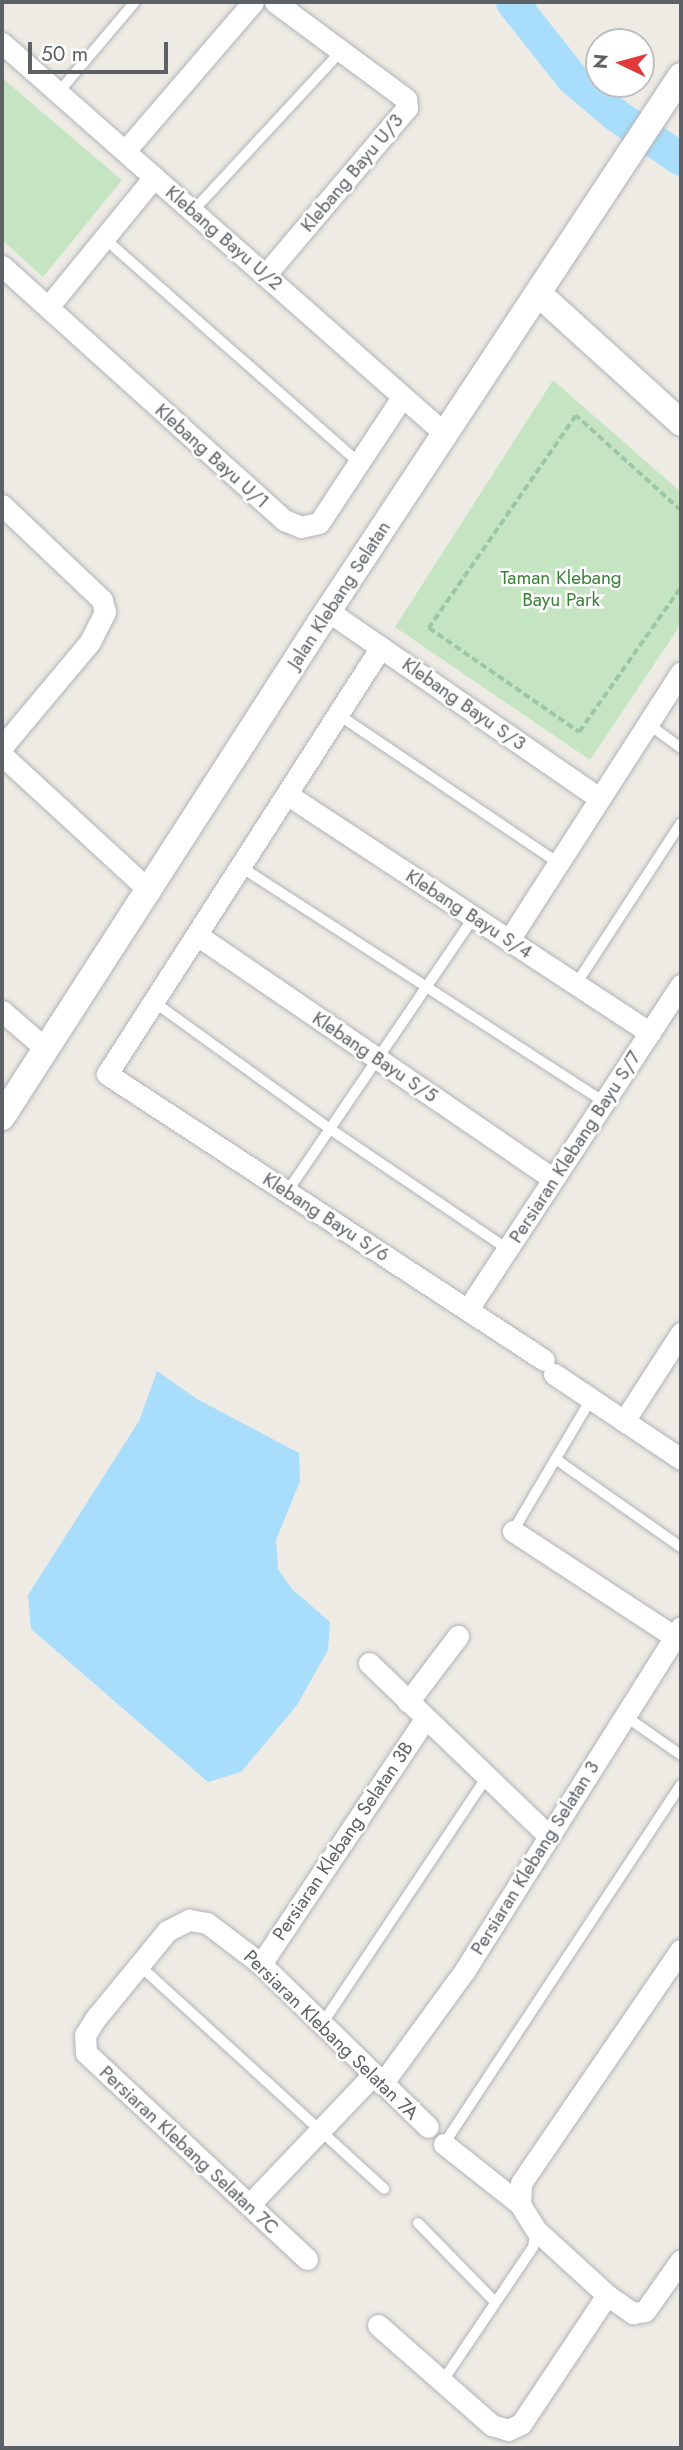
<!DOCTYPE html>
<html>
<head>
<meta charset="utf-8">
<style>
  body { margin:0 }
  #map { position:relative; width:683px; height:2450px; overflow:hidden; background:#eeebe5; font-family:Jost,sans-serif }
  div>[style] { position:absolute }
  .green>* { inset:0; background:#c5e5c2 }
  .water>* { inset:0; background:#a8defb }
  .river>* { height:33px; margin:-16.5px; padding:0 16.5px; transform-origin:16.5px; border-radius:16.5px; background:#a8defb }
  .path>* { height:3.5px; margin-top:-1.75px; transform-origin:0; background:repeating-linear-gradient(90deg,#9cc6a5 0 7px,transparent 0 10.5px) }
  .roads { filter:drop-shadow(0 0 2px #b0b3b7) drop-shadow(0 0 2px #b0b3b7) }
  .service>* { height:10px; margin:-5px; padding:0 5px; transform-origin:5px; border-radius:5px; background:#fff }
  .minor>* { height:21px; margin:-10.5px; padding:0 10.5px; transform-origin:10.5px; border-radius:10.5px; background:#fff }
  .tertiary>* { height:26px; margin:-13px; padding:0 13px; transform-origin:13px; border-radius:13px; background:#fff }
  span { translate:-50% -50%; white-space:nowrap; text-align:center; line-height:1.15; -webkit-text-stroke:5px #fff; paint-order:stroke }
  .street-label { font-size:19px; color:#5d6165 }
  .park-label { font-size:19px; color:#3b8038 }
  .frame { position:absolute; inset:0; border:4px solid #5d6165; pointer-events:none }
  .north { position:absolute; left:585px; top:28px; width:70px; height:70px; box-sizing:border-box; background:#fff; border:2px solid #bec0c1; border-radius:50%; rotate:275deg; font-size:19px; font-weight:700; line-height:28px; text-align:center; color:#5d6165 }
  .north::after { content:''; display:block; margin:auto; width:24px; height:32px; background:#e13839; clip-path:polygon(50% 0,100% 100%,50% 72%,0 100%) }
  .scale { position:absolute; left:28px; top:42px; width:140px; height:32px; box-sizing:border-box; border:4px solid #5d6165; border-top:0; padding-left:9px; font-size:21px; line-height:24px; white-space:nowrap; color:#5d6165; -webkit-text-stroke:5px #fff; paint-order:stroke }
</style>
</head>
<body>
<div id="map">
  <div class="green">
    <div style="clip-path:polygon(2px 78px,122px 180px,43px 277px,2px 240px)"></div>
    <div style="clip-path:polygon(553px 380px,681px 492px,681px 624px,590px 760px,395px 627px)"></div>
  </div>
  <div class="water">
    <div style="clip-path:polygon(157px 1371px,197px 1399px,299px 1453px,300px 1481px,276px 1540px,278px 1569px,292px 1589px,330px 1622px,328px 1650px,297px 1705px,241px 1772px,208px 1782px,31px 1629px,28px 1595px,139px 1421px)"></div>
  </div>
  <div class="river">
    <div style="left:512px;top:2px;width:97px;rotate:51.7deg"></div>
    <div style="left:572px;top:78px;width:57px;rotate:40.1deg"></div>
    <div style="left:616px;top:115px;width:78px;rotate:34.1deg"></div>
  </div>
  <div class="path">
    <div style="left:681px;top:511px;width:142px;rotate:-137.9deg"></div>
    <div style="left:576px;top:416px;width:258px;rotate:124.7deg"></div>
    <div style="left:429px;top:628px;width:183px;rotate:34.7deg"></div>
    <div style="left:579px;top:732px;width:177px;rotate:-54.9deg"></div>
  </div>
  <div class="roads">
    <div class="service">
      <div style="left:58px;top:93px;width:119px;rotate:-49.8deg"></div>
      <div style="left:193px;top:211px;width:218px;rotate:-47.2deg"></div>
      <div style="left:104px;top:238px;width:340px;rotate:41.4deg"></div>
      <div style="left:339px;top:715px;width:263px;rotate:34deg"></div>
      <div style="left:648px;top:724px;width:41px;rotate:36deg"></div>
      <div style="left:241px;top:867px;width:432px;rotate:32.9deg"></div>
      <div style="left:576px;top:984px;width:192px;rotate:-56.9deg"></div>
      <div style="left:154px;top:1002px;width:217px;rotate:35.8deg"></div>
      <div style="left:330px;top:1129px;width:214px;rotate:34.1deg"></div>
      <div style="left:287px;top:1192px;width:333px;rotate:-55.8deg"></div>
      <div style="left:557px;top:1460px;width:151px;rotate:35.1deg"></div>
      <div style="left:513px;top:1531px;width:153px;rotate:-59.4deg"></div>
      <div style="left:625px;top:1716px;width:68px;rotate:34.9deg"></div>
      <div style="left:139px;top:1965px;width:332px;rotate:42.4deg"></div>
      <div style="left:322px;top:2024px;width:297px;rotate:-56.3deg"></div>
      <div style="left:444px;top:2144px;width:430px;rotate:-56.6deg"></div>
      <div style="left:418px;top:2223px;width:110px;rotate:45.7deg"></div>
      <div style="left:442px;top:2382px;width:163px;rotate:-56deg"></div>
      <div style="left:533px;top:2247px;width:17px;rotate:-80deg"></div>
    </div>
    <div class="minor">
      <div style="left:2px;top:43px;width:589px;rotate:41.42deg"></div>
      <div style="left:125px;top:151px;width:196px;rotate:-49.3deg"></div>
      <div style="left:2px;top:266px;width:380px;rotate:42deg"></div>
      <div style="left:284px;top:520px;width:18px;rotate:22deg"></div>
      <div style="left:301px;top:527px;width:18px;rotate:-13deg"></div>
      <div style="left:319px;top:523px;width:151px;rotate:-56.6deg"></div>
      <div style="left:266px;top:274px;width:218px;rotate:-49.7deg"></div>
      <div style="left:407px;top:108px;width:9px;rotate:-96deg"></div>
      <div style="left:406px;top:99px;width:163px;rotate:-143.5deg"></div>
      <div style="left:48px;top:307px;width:168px;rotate:-50.8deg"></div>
      <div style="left:2px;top:505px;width:138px;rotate:43.5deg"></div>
      <div style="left:102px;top:600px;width:12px;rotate:76deg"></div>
      <div style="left:105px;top:612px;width:35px;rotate:117deg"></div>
      <div style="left:89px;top:643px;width:136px;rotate:129.9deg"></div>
      <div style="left:328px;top:611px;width:329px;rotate:34.6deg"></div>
      <div style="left:381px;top:647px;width:507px;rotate:122.69deg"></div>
      <div style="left:107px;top:1074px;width:522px;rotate:33.2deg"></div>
      <div style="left:2px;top:755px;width:201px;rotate:42.6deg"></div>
      <div style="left:288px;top:795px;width:433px;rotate:33.3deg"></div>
      <div style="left:197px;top:935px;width:432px;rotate:34.4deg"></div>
      <div style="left:509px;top:940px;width:318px;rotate:-57.3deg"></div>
      <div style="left:2px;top:1011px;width:58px;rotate:40.8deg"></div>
      <div style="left:468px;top:1309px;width:388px;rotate:-56.7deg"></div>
      <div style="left:554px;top:1374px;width:153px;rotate:33.8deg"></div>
      <div style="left:624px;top:1421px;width:105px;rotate:-57.1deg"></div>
      <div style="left:513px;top:1531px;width:194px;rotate:33.2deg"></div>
      <div style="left:369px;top:1663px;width:250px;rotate:43.9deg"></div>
      <div style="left:408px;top:1702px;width:83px;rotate:-52.9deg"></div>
      <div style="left:261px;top:1964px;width:295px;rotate:-56.2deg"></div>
      <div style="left:382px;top:2084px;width:141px;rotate:-53.9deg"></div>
      <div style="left:465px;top:1970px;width:405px;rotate:-57.8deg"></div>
      <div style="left:444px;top:2144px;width:97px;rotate:38.3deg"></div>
      <div style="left:249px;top:2205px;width:180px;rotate:-46.4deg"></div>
      <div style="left:307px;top:2259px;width:302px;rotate:-137deg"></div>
      <div style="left:86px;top:2053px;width:18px;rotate:-93deg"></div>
      <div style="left:85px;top:2035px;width:19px;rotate:-58deg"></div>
      <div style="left:95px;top:2019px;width:114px;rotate:-50.7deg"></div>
      <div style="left:167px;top:1931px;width:25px;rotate:-27deg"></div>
      <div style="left:189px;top:1920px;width:18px;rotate:9deg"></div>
      <div style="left:207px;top:1923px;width:68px;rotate:37.2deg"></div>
      <div style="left:261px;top:1964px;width:233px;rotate:44.3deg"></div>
      <div style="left:607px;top:2295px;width:32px;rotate:35deg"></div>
      <div style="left:633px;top:2313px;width:12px;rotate:-9deg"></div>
      <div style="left:645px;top:2311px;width:62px;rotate:-54.8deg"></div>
      <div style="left:378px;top:2325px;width:152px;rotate:41.3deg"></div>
      <div style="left:492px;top:2425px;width:17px;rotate:17deg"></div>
      <div style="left:508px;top:2430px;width:14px;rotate:-25deg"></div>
      <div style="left:521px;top:2424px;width:155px;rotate:-56.3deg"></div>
      <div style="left:607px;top:2295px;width:96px;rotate:-137.5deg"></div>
      <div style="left:536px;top:2230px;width:31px;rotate:-122deg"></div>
      <div style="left:520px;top:2204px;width:21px;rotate:-87deg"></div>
      <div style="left:521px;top:2183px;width:283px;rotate:-55.6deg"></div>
    </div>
    <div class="tertiary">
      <div style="left:540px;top:295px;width:190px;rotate:42.2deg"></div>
      <div style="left:2px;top:1117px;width:588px;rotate:-57.23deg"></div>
      <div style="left:320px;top:623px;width:655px;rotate:-56.58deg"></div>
    </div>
  </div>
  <div class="street-label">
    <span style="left:352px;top:173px;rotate:-50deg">Klebang Bayu U/3</span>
    <span style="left:224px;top:238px;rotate:41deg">Klebang Bayu U/2</span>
    <span style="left:212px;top:456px;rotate:42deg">Klebang Bayu U/1</span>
    <span style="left:339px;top:595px;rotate:-57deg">Jalan Klebang Selatan</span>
    <span style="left:464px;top:704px;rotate:35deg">Klebang Bayu S/3</span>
    <span style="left:469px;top:914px;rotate:33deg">Klebang Bayu S/4</span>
    <span style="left:375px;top:1057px;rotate:34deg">Klebang Bayu S/5</span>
    <span style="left:575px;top:1147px;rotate:-57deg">Persiaran Klebang Bayu S/7</span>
    <span style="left:326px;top:1217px;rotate:33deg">Klebang Bayu S/6</span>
    <span style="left:343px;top:1841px;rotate:-56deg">Persiaran Klebang Selatan 3B</span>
    <span style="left:535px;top:1858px;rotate:-58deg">Persiaran Klebang Selatan 3</span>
    <span style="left:331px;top:2035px;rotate:44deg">Persiaran Klebang Selatan 7A</span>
    <span style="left:189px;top:2150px;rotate:43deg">Persiaran Klebang Selatan 7C</span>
  </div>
  <div class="park-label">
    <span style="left:561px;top:589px">Taman Klebang<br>Bayu Park</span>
  </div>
  <div class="frame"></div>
  <div class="north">N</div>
  <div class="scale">50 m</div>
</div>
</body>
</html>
